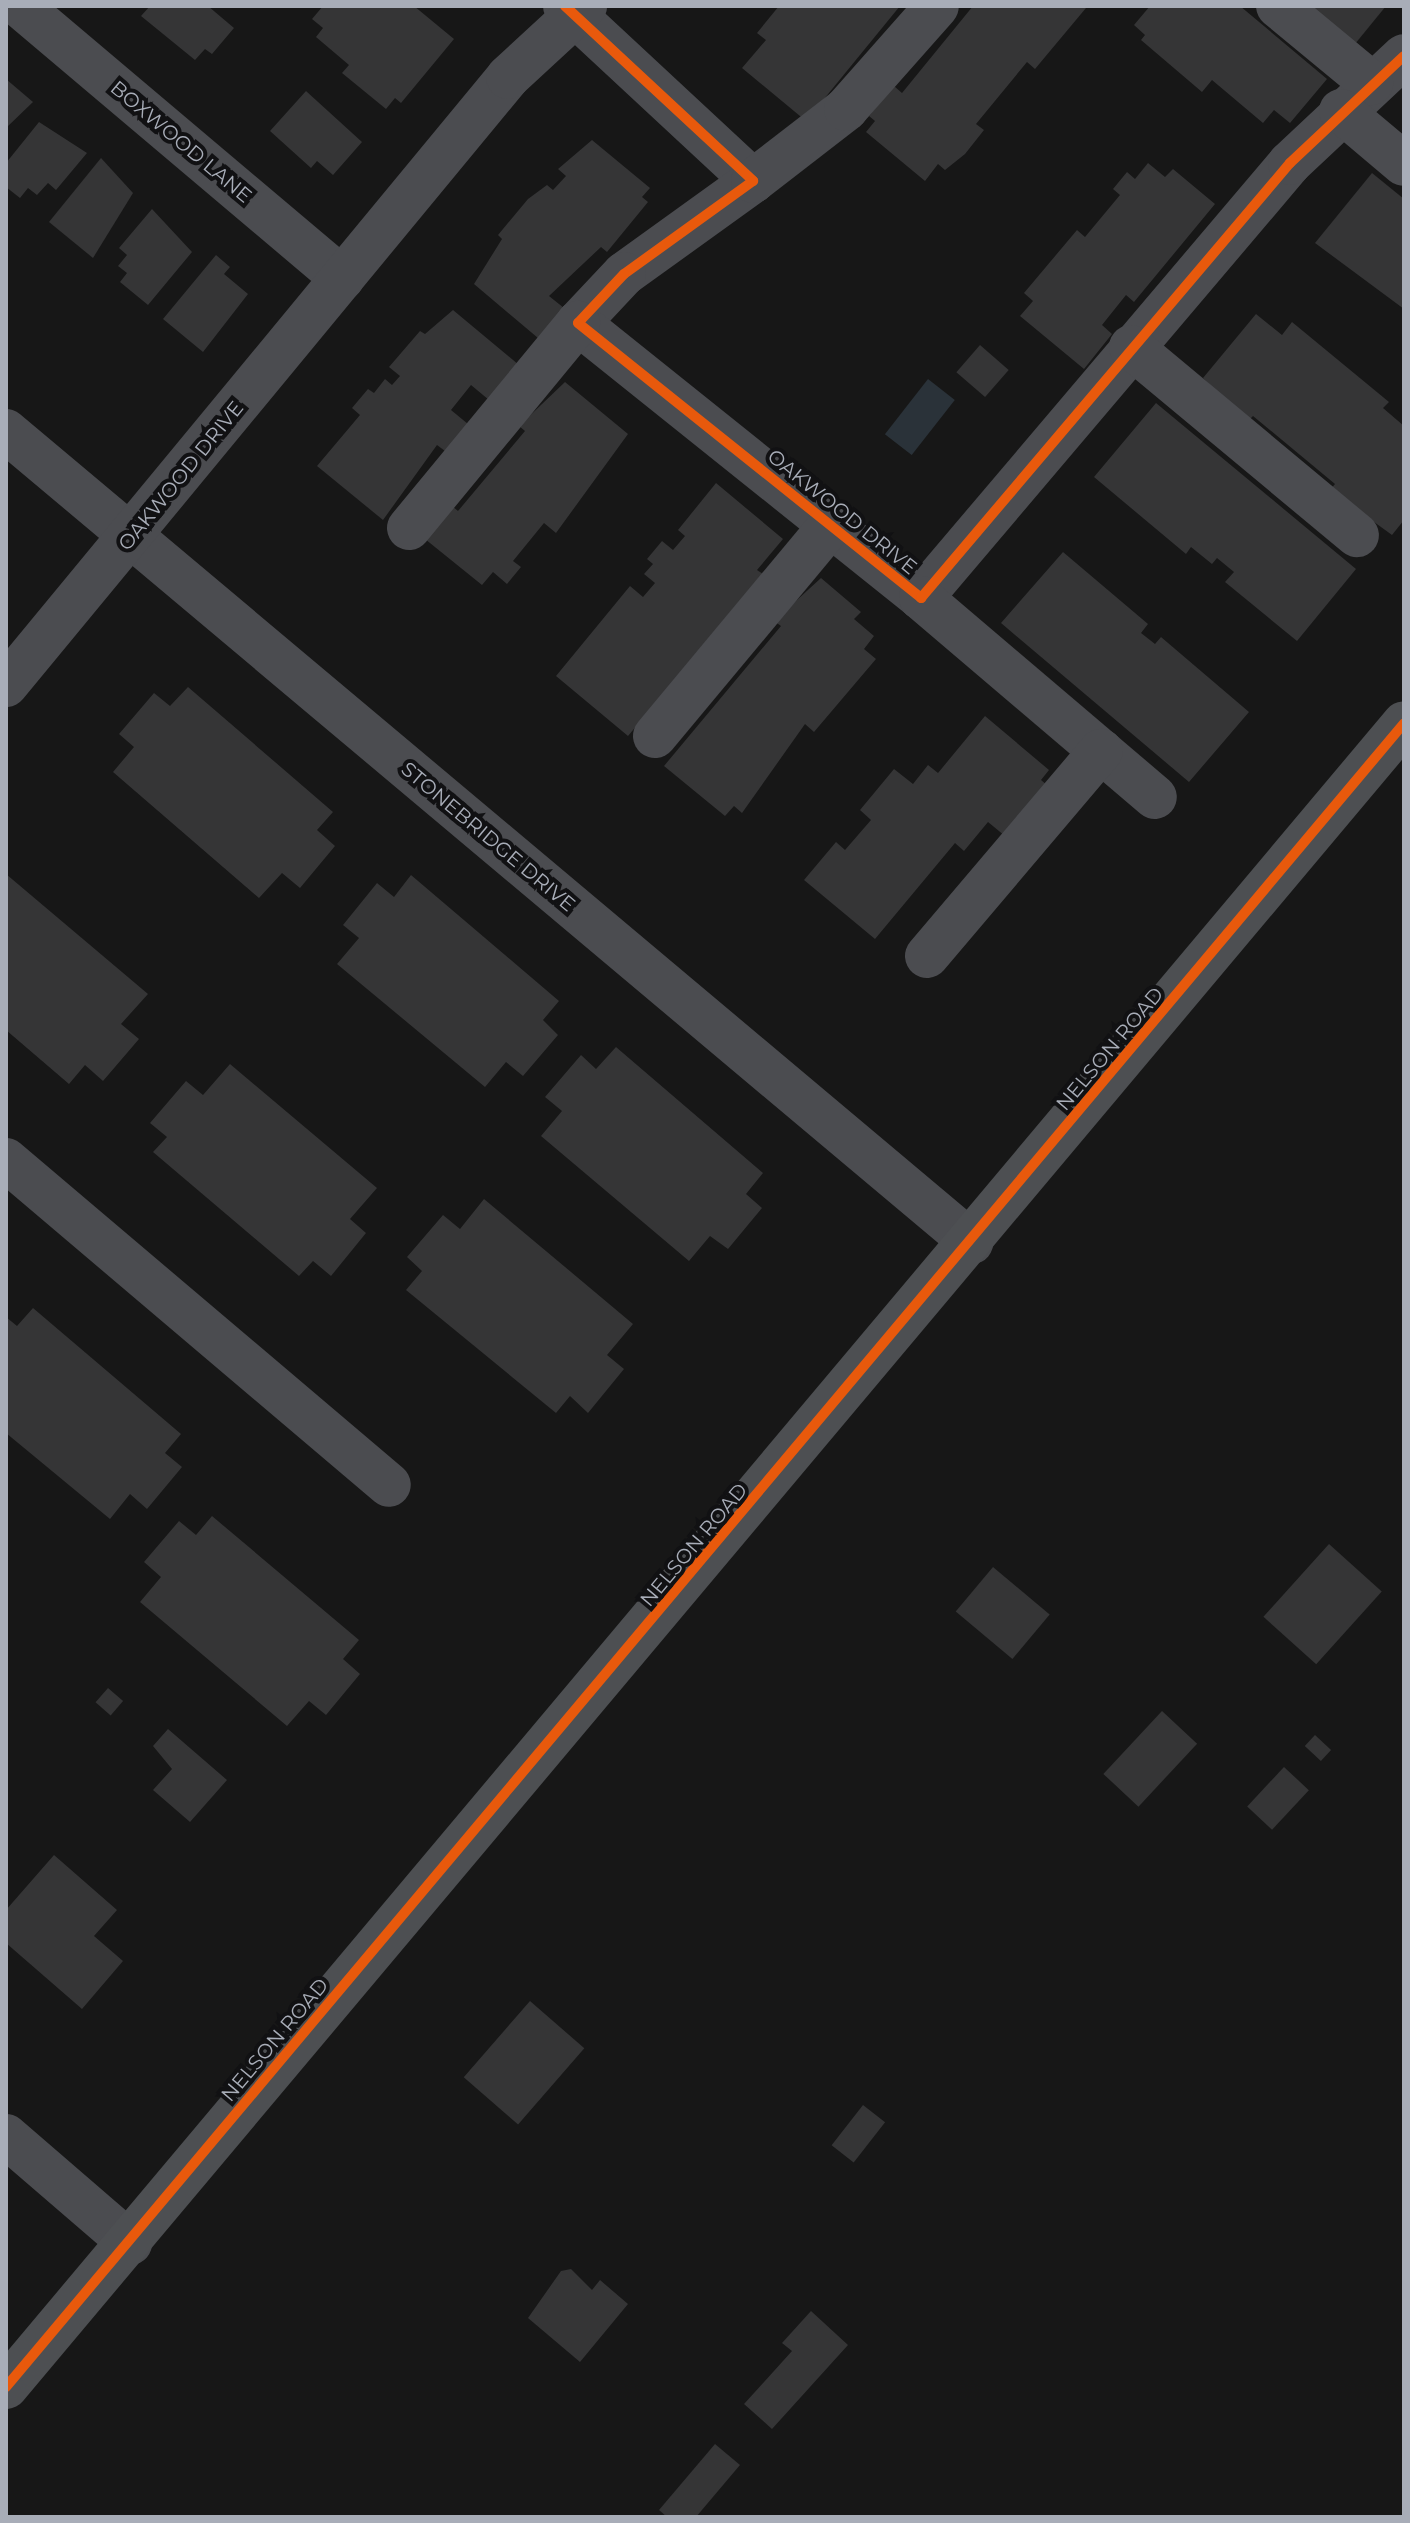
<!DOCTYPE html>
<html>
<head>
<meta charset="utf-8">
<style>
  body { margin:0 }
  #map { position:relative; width:1410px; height:2523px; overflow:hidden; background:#171717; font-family:Montserrat,sans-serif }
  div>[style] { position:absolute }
  .water>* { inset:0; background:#2a3239; transform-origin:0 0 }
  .building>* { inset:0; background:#353536; transform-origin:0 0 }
  .minor>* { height:44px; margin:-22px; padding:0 22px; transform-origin:22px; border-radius:22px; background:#4b4c50 }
  .major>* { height:44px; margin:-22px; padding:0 22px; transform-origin:22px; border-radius:22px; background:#4d4f52 }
  .cycleway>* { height:10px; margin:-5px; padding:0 5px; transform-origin:5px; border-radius:5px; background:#e8590c }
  span { translate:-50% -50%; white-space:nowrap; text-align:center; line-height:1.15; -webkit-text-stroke:8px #111113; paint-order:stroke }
  .street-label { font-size:20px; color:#a8adb8 }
  .frame { position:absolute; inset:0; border:8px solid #a8adb8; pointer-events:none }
</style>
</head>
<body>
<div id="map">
  <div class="water">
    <div style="left:928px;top:379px;width:34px;height:70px;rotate:38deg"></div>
  </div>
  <div class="building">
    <div style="clip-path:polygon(150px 6px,208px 6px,234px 28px,212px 54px,205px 49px,195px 60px,141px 16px)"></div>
    <div style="clip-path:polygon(323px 6px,414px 6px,454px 39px,401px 103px,395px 98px,386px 109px,342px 73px,349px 65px,316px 37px,323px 28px,312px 19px)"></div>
    <div style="clip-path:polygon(779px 6px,900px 6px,806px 121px,742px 68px,766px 40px,757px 33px)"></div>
    <div style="clip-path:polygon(973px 6px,1086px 8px,1035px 69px,1027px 62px,976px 124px,984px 130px,965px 154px,945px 170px,938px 164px,925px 181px,866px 132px,875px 121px,869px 116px,894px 86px,902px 93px)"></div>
    <div style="clip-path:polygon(1150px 6px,1240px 6px,1327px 79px,1290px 123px,1274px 110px,1263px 123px,1212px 80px,1202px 92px,1141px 40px,1145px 35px,1134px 25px)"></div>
    <div style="clip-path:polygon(1308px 6px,1386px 6px,1355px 44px)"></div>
    <div style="clip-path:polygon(6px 79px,33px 102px,6px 128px)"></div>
    <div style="clip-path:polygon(306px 91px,362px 142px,333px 175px,317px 161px,311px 168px,270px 131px)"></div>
    <div style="clip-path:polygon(39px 122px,87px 153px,56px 190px,48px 183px,37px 195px,28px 188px,20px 198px,6px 187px,6px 163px)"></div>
    <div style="clip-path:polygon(592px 140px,650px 188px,642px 197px,648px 202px,607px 252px,601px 247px,549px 296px,564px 308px,538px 338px,474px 284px,502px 239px,498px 235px,528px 199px,547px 185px,553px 190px,566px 176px,558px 169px)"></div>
    <div style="clip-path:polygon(101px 158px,133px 193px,93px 258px,49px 222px)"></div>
    <div style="clip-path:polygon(1148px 163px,1165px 177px,1173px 169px,1215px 204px,1134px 302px,1126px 295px,1102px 325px,1112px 334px,1084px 369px,1020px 316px,1033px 301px,1024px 293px,1077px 230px,1085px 237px,1120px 195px,1113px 189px,1127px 172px,1135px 179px)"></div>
    <div style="clip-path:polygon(1372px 173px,1404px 199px,1404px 309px,1315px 243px)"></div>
    <div style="clip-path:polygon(152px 209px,192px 252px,148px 305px,120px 282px,127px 273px,118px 266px,127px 255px,119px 248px)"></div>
    <div style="clip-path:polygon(216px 255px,230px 267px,224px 274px,248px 294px,203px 352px,163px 319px)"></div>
    <div style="clip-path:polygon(453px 310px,519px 365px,489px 400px,471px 385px,451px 410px,468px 424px,445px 451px,437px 445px,383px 520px,317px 466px,360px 415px,352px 408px,368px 389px,374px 393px,385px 379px,392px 385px,400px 376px,389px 367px,420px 331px,425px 334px)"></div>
    <div style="clip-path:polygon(1256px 314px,1282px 335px,1292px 322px,1389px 402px,1383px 408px,1404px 426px,1404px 520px,1392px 535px,1330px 490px,1335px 484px,1253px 416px,1247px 422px,1203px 378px)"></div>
    <div style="left:980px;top:345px;width:38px;height:36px;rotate:41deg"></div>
    <div style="clip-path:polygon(565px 382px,628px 434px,556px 533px,544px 523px,513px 561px,521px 567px,507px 584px,493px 572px,482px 585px,425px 539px,452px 506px,458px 511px,525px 431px,519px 426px)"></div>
    <div style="clip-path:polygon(1156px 403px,1356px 569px,1297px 641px,1225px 582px,1234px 572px,1217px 558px,1212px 564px,1191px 547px,1186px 554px,1094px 477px)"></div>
    <div style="clip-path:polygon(716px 483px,783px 539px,757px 570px,763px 574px,628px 736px,556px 676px,630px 586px,643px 597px,655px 583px,644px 574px,653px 564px,647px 559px,662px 541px,673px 550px,685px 536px,678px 530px)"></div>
    <div style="clip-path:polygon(1063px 552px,1148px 624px,1141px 633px,1155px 644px,1161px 637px,1249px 712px,1189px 782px,1001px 623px)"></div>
    <div style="clip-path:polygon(821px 578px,861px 612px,854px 619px,874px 636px,864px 649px,876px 659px,814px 732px,805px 724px,742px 813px,734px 806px,725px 816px,664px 766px,781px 626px,774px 621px)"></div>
    <div style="clip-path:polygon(188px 687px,333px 812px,317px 830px,335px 846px,300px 888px,282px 873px,259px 898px,113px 772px,134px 747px,119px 734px,154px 693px,170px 706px)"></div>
    <div style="clip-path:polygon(985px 716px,1049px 770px,1041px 780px,1047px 785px,1005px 836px,988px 822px,964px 851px,955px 843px,875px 939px,804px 880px,836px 842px,845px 850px,871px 820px,860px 810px,894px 769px,913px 784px,928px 765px,938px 773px)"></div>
    <div style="clip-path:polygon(6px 874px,148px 994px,121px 1024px,139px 1039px,103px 1081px,85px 1065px,69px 1084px,6px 1030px)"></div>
    <div style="clip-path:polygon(411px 875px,559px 1001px,543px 1020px,558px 1035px,523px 1076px,506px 1062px,485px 1087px,337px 964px,359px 938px,343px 925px,377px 883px,394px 897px)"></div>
    <div style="clip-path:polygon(616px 1047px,763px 1173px,746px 1194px,762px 1208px,728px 1249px,710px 1236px,689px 1261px,541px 1136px,562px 1111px,545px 1097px,581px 1055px,596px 1069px)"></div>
    <div style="clip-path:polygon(230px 1064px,377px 1188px,350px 1219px,366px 1233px,331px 1276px,313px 1261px,299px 1276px,153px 1152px,167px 1137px,150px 1123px,186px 1081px,203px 1095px)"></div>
    <div style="clip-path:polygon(484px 1199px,633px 1324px,607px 1355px,624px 1369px,588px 1413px,570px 1396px,556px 1413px,406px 1290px,422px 1271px,407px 1257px,443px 1215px,460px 1229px)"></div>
    <div style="clip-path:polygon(33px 1308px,181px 1434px,165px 1453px,182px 1467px,147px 1509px,130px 1494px,110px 1519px,6px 1433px,6px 1317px,17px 1326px)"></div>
    <div style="clip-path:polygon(212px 1516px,359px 1640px,343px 1659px,360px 1674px,326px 1715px,309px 1701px,287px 1726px,140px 1602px,161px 1577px,144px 1562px,179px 1521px,196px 1535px)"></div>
    <div style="left:1329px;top:1544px;width:71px;height:98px;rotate:42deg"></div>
    <div style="left:993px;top:1567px;width:74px;height:58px;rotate:40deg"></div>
    <div style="left:108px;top:1688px;width:20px;height:19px;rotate:41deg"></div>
    <div style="left:1162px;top:1711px;width:48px;height:86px;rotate:43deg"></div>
    <div style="clip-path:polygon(168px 1729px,227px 1780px,190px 1822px,153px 1790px,172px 1769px,153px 1746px)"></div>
    <div style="left:1315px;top:1735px;width:22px;height:15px;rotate:43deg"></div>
    <div style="left:1284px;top:1767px;width:34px;height:54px;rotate:43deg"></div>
    <div style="clip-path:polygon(54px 1855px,117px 1910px,94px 1936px,123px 1961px,82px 2009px,6px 1943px,6px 1910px)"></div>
    <div style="left:530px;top:2001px;width:72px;height:101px;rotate:41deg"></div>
    <div style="left:863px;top:2105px;width:28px;height:51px;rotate:38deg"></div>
    <div style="clip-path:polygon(571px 2269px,592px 2290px,600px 2280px,628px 2304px,580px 2362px,528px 2318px,561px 2271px)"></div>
    <div style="clip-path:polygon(811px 2311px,848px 2345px,772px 2429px,744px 2404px,792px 2351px,782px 2343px)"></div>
    <div style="clip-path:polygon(715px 2444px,740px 2465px,696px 2517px,667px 2517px,659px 2510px)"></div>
  </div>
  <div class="minor">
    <div style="left:20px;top:6px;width:422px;rotate:40.2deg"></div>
    <div style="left:565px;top:6px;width:257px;rotate:42.9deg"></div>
    <div style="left:753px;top:181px;width:159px;rotate:144.2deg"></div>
    <div style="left:624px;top:274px;width:67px;rotate:133.2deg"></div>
    <div style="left:578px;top:323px;width:440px;rotate:38.7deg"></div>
    <div style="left:921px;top:598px;width:570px;rotate:-49.69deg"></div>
    <div style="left:1290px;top:163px;width:156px;rotate:-43.2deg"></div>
    <div style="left:1278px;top:6px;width:121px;rotate:39.6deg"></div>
    <div style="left:1341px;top:111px;width:82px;rotate:40.1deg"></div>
    <div style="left:753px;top:181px;width:118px;rotate:-37.7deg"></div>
    <div style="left:846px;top:109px;width:137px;rotate:-48.5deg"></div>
    <div style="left:1131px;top:347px;width:294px;rotate:39.8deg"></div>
    <div style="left:6px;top:431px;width:1261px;rotate:40.04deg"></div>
    <div style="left:409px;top:528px;width:266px;rotate:-50.5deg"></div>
    <div style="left:921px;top:598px;width:307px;rotate:40.4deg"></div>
    <div style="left:6px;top:685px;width:788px;rotate:-50.45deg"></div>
    <div style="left:508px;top:77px;width:105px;rotate:-42.7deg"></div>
    <div style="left:655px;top:736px;width:273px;rotate:-50.2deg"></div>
    <div style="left:927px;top:956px;width:269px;rotate:-49.7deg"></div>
    <div style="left:6px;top:1160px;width:502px;rotate:40.32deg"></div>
    <div style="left:6px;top:2136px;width:164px;rotate:40.8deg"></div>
  </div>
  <div class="major">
    <div style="left:6px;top:2387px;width:2173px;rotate:-49.96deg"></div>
  </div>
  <div class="cycleway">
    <div style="left:565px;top:6px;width:257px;rotate:42.9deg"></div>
    <div style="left:753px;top:181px;width:159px;rotate:144.2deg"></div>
    <div style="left:624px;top:274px;width:67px;rotate:133.2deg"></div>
    <div style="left:578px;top:323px;width:440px;rotate:38.7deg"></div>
    <div style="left:921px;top:598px;width:570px;rotate:-49.69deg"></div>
    <div style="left:1290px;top:163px;width:156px;rotate:-43.2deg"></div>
    <div style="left:6px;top:2387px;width:2173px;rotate:-49.96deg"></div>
  </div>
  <div class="street-label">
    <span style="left:181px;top:142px;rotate:40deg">BOXWOOD LANE</span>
    <span style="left:181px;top:476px;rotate:-51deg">OAKWOOD DRIVE</span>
    <span style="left:842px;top:512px;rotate:39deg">OAKWOOD DRIVE</span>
    <span style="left:488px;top:837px;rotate:40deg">STONEBRIDGE DRIVE</span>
    <span style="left:1110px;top:1049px;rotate:-50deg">NELSON ROAD</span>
    <span style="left:694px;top:1545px;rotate:-50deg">NELSON ROAD</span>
    <span style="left:275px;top:2040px;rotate:-50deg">NELSON ROAD</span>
  </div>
  <div class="frame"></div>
</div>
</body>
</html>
